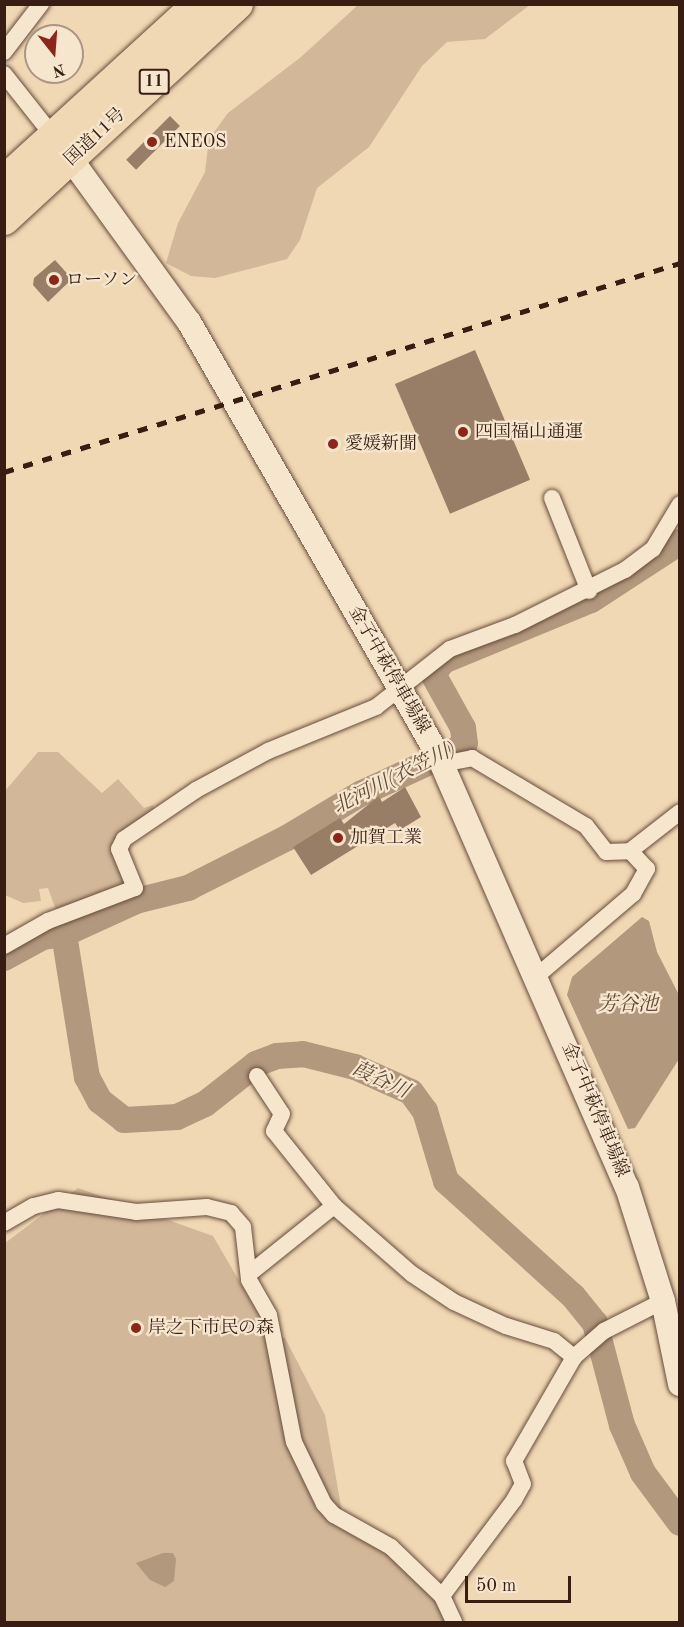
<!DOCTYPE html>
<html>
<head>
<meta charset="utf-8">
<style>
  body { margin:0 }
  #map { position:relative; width:684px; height:1627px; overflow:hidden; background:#f1d8b4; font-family:"Old Standard TT","Noto Serif JP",serif }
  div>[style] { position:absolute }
  .green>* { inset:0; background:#d2b899 }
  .water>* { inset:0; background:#b2987d }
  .river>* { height:26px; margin:-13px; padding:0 13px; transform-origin:13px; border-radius:13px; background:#b2987d }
  .building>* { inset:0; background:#987e67; transform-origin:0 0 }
  .roads { filter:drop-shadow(0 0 2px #664c3b) drop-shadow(0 0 2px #664c3b) }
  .street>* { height:16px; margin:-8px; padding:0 8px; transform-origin:8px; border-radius:8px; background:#f6e6ce }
  .secondary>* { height:24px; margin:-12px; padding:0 12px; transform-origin:12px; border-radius:12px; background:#f6e6ce }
  .highway>* { height:32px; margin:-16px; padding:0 16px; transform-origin:16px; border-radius:16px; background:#f1d8b4 }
  .rail>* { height:4.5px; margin-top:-2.25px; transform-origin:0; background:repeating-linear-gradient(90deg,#381d13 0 10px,transparent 0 20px) }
  .dots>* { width:16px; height:16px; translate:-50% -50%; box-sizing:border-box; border:3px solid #f6e6ce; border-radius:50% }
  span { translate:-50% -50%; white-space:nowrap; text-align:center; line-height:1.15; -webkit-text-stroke:4.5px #f6e6ce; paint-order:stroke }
  .shield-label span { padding:2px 4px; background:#f6e6ce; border:2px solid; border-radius:4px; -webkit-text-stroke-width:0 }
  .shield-label { font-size:16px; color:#381d13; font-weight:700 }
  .street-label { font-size:18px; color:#381d13 }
  .poi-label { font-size:18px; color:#381d13 }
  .left { translate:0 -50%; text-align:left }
  .water-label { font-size:20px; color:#634838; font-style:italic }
  .frame { position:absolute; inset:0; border:6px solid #381d13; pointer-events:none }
  .north { position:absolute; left:24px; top:24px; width:60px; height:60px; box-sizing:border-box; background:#f6e6ce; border:2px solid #aa9683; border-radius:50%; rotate:163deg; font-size:16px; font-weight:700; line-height:24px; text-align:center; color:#381d13 }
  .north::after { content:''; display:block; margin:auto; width:21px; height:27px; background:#8f2418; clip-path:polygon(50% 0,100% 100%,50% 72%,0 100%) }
  .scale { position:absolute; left:465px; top:1576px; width:106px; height:27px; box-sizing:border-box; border:3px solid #381d13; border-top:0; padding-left:8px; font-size:18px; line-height:21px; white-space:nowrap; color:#381d13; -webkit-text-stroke:4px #f6e6ce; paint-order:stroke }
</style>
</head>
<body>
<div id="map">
  <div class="green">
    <div style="clip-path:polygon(358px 5px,530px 5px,485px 39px,447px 42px,422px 66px,369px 147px,317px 188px,300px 240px,287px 259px,215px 278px,191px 276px,166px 263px,178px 223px,205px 172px,209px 139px,228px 113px,301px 57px)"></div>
    <div style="clip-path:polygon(38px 752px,58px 752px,102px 793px,118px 779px,144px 808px,153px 805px,155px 811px,117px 836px,125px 884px,56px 910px,48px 888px,39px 889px,41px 901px,23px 903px,5px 895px,5px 791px)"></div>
    <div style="clip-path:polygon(78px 1188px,213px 1236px,272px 1337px,285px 1338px,325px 1415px,342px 1512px,442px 1602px,451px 1622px,5px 1622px,5px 1243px)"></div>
  </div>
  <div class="water">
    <div style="clip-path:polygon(642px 917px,649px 921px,657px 952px,679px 995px,679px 1059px,635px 1128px,628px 1129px,567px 995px,572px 977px)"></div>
    <div style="clip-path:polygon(163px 1553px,173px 1553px,176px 1559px,174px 1581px,165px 1587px,150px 1580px,136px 1563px)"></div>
  </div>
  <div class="river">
    <div style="left:64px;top:934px;width:145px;rotate:80.9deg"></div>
    <div style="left:87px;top:1077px;width:27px;rotate:62deg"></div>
    <div style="left:100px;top:1101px;width:31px;rotate:38deg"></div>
    <div style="left:124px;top:1120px;width:53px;rotate:-3.2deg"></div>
    <div style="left:177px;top:1117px;width:31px;rotate:-25deg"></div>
    <div style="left:205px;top:1104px;width:65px;rotate:-38.1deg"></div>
    <div style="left:256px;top:1064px;width:22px;rotate:-21deg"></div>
    <div style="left:277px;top:1056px;width:26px;rotate:-4deg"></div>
    <div style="left:303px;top:1054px;width:54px;rotate:14deg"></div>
    <div style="left:355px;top:1067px;width:61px;rotate:24.1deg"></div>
    <div style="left:411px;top:1092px;width:24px;rotate:54deg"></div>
    <div style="left:425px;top:1111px;width:73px;rotate:73.3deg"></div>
    <div style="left:446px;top:1181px;width:171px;rotate:42.2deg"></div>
    <div style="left:573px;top:1296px;width:35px;rotate:51deg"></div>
    <div style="left:595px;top:1323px;width:106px;rotate:75.2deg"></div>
    <div style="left:622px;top:1425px;width:52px;rotate:66.4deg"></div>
    <div style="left:643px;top:1473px;width:62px;rotate:53.5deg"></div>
    <div style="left:4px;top:958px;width:44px;rotate:-28.3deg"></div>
    <div style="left:43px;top:937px;width:21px;rotate:-8deg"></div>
    <div style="left:64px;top:934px;width:79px;rotate:-24.6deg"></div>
    <div style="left:136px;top:901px;width:54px;rotate:-14deg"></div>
    <div style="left:188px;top:888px;width:111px;rotate:-26.8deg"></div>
    <div style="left:287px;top:838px;width:87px;rotate:-31deg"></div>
    <div style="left:362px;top:793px;width:103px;rotate:-24.6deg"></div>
    <div style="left:456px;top:750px;width:11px;rotate:-38deg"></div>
    <div style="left:465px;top:743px;width:15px;rotate:-98deg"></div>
    <div style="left:463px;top:728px;width:62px;rotate:-119.1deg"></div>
    <div style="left:433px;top:674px;width:16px;rotate:-52deg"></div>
    <div style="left:443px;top:661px;width:160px;rotate:-22.4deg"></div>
    <div style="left:591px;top:600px;width:106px;rotate:-33.1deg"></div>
  </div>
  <div class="building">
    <div style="left:170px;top:116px;width:14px;height:62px;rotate:45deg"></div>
    <div style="clip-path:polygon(55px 260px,72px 279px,48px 302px,33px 285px,34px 278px)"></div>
    <div style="left:475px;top:350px;width:141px;height:87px;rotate:67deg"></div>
    <div style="clip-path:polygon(405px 787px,421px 817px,400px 830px,395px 823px,311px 875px,293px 847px,340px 818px,344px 824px,379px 796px,382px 802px)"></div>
  </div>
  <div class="roads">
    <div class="street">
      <div style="left:4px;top:52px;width:61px;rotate:-52.4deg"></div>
      <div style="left:4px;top:74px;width:80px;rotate:51.6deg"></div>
      <div style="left:552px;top:498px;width:100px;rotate:68.3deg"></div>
      <div style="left:442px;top:764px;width:31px;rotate:-11deg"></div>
      <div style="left:472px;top:758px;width:133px;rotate:30.8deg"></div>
      <div style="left:586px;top:826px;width:33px;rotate:52deg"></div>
      <div style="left:606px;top:852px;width:24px;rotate:-2deg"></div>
      <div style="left:630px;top:851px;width:63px;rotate:-38deg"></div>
      <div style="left:4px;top:946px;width:51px;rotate:-29.6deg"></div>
      <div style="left:48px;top:921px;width:93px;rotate:-20.8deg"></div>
      <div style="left:135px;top:888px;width:42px;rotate:-112.3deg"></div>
      <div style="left:119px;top:849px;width:11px;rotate:-63deg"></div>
      <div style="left:124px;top:839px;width:87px;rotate:-34.2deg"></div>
      <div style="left:196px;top:790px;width:82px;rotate:-28.4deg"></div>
      <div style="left:268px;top:751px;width:117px;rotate:-22.2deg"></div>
      <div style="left:376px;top:707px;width:94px;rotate:-38.1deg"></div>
      <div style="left:450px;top:649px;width:69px;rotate:-20.3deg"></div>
      <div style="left:515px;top:625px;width:123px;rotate:-26.6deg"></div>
      <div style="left:625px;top:570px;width:35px;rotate:-37deg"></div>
      <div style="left:653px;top:549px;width:52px;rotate:-59deg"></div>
      <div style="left:538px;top:975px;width:125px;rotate:-40.5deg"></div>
      <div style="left:633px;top:894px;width:29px;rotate:-61deg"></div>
      <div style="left:647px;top:869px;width:25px;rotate:-133deg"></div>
      <div style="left:257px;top:1076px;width:45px;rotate:56.7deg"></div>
      <div style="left:282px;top:1114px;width:19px;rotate:115deg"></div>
      <div style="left:274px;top:1131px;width:96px;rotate:51.3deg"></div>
      <div style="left:4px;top:1223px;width:34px;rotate:-30deg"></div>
      <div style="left:34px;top:1206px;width:25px;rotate:-14deg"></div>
      <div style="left:58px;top:1200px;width:79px;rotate:8.7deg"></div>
      <div style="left:136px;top:1212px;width:71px;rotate:-4deg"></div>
      <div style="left:207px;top:1207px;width:25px;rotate:14deg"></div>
      <div style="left:231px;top:1213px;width:18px;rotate:49deg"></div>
      <div style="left:243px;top:1227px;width:53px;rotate:83.5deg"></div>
      <div style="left:249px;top:1280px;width:40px;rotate:60.3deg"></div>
      <div style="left:269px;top:1315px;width:129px;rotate:78.9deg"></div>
      <div style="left:294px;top:1442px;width:69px;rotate:64.2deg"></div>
      <div style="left:324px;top:1504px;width:15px;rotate:48deg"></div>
      <div style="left:334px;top:1515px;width:65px;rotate:29.3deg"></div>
      <div style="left:391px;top:1547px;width:71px;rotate:43.9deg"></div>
      <div style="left:442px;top:1596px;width:120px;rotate:-53.1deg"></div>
      <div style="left:514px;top:1500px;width:18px;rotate:-61deg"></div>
      <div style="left:523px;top:1484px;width:25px;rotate:-111deg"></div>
      <div style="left:514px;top:1461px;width:120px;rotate:-60deg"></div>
      <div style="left:249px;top:1274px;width:109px;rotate:-38.7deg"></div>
      <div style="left:334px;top:1206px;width:103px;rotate:41.1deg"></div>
      <div style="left:412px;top:1274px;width:50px;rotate:33.7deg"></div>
      <div style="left:454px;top:1302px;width:57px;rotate:24.8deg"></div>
      <div style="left:506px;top:1326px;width:50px;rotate:17.4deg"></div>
      <div style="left:554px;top:1341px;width:26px;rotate:39deg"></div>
      <div style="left:574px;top:1357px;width:40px;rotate:-41deg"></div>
      <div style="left:604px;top:1331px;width:66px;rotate:-27deg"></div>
      <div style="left:442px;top:1596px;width:29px;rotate:65deg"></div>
    </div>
    <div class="secondary">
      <div style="left:60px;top:144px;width:220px;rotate:54.1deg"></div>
      <div style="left:189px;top:322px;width:497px;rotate:60.1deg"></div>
      <div style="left:437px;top:753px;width:474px;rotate:66.4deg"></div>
      <div style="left:627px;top:1187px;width:120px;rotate:72.5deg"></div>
      <div style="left:663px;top:1301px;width:85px;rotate:78.4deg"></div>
    </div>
    <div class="highway">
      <div style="left:4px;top:182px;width:264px;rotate:-42.4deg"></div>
      <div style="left:4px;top:219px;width:317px;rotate:-42.7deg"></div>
    </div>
  </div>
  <div class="rail">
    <div style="left:4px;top:472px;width:708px;rotate:-17.18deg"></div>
  </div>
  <div class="dots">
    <div style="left:152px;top:142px;background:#8f2418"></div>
    <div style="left:54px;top:280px;background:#8f2418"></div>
    <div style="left:463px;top:432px;background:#8f2418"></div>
    <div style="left:333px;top:444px;background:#8f2418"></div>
    <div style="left:338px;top:838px;background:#8f2418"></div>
    <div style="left:136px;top:1328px;background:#8f2418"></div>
  </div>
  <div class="shield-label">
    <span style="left:154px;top:82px">11</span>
  </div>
  <div class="street-label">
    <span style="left:95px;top:137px;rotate:-43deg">国道11号</span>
    <span style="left:389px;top:670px;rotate:60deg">金子中萩停車場線</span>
    <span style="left:595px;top:1110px;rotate:67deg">金子中萩停車場線</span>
  </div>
  <div class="poi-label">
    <span class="left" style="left:164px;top:142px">ENEOS</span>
    <span class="left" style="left:66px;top:280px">ローソン</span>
    <span class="left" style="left:475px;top:432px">四国福山通運</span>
    <span class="left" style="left:345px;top:444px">愛媛新聞</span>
    <span class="left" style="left:350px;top:838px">加賀工業</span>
    <span class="left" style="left:148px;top:1328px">岸之下市民の森</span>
  </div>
  <div class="water-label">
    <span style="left:395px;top:779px;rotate:-27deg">北河川(衣笠川)</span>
    <span style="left:628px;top:1005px">芳谷池</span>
    <span style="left:380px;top:1081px;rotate:25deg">葭谷川</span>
  </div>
  <div class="frame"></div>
  <div class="north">N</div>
  <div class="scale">50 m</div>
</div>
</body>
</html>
